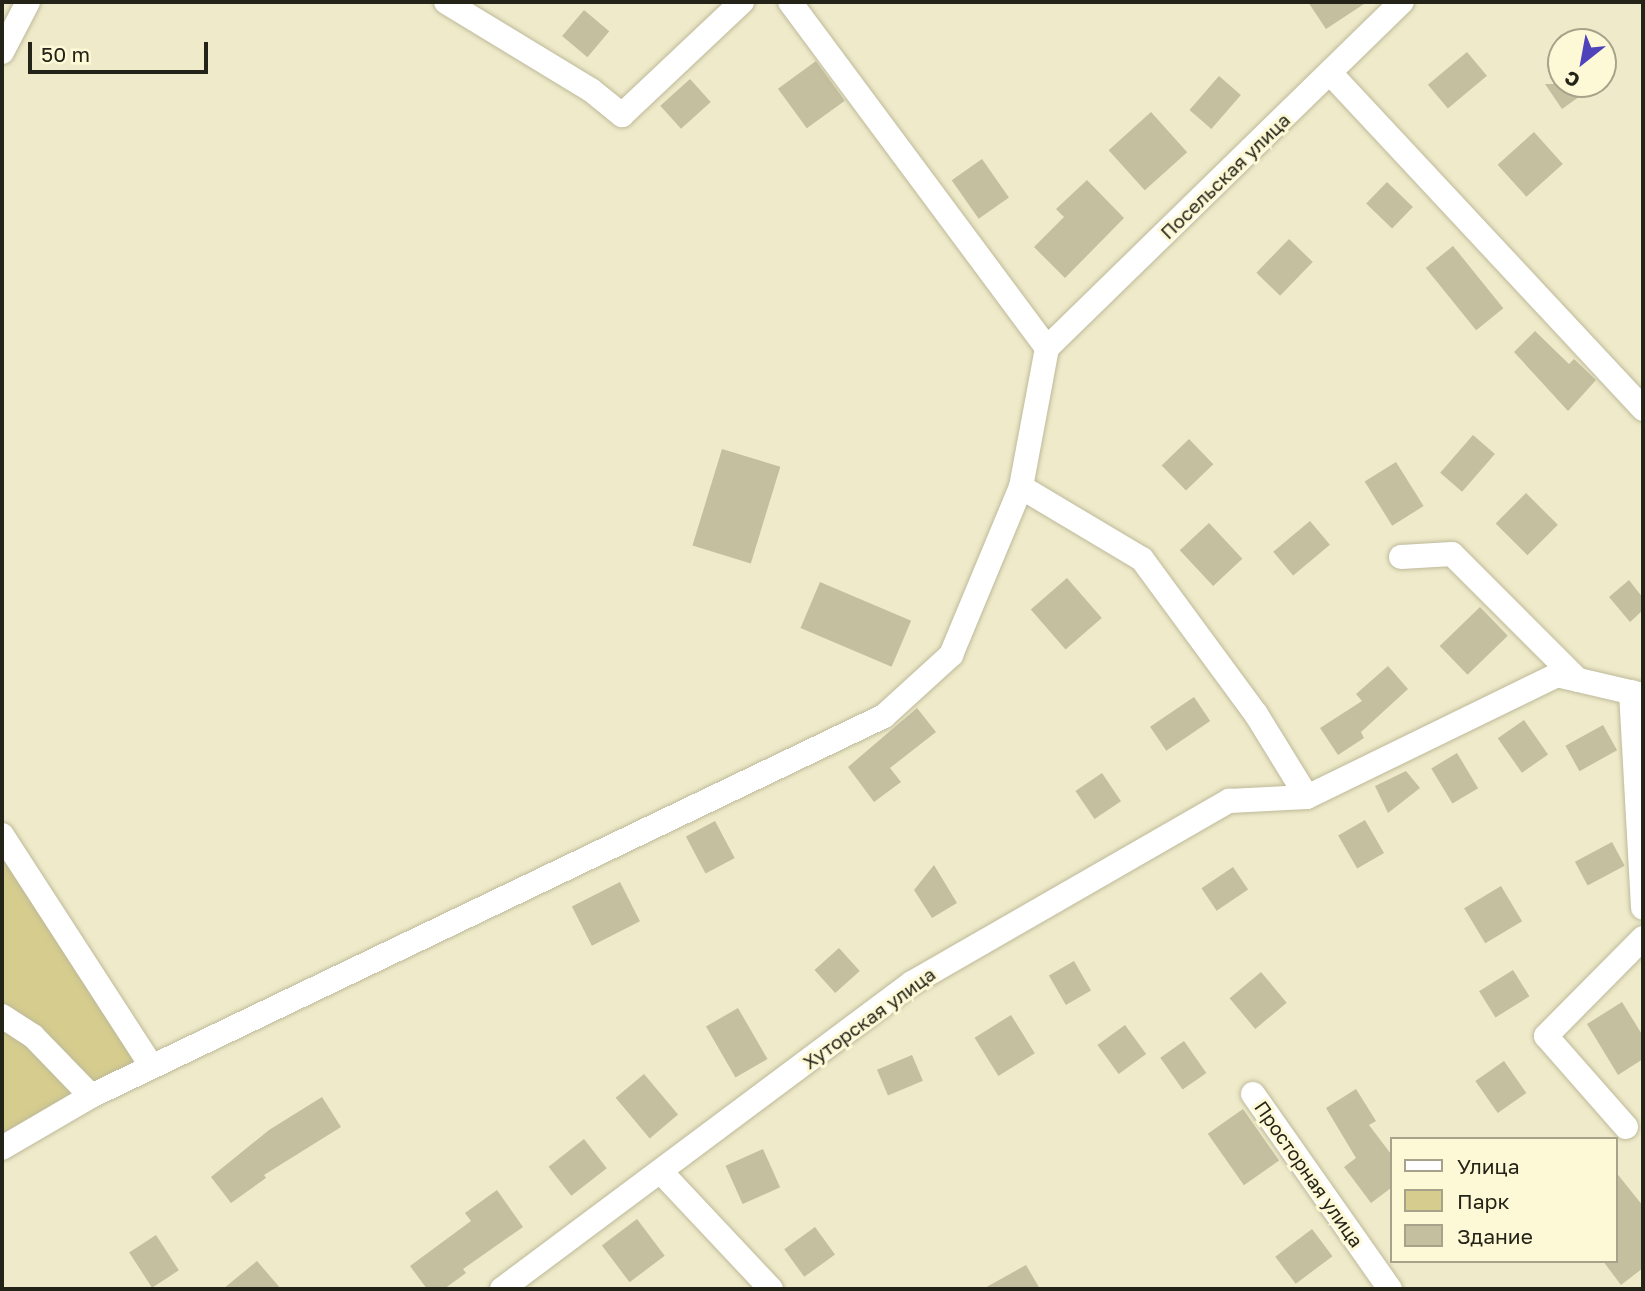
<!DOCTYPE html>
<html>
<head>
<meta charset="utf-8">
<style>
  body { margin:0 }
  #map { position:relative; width:1645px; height:1291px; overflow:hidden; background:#efebca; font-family:"Golos Text",sans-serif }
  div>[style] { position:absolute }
  .green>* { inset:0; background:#d5cc8e }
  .building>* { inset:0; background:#c3bf9f; transform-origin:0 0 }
  .roads { filter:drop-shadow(0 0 2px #bdb99a) drop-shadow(0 0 2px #bdb99a) }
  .minor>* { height:24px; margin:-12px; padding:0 12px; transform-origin:12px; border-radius:12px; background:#fff }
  span { translate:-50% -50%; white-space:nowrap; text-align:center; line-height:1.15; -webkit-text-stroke:6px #fdf9d7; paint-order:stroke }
  .street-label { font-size:19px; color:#242317 }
  .frame { position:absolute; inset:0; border:4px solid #242317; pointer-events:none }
  .legend { position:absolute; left:1390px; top:1137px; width:228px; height:126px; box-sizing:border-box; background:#fdf9d7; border:2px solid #a6a38a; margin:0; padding:9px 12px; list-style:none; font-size:21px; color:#242317 }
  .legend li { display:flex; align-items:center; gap:14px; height:35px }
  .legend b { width:35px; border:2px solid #a6a38a }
  .north { position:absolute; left:1547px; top:28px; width:70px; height:70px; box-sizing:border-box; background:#fdf9d7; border:2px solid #a6a38a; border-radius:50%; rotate:211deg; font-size:19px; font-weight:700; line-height:28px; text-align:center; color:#242317 }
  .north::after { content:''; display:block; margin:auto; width:24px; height:32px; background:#4e43ba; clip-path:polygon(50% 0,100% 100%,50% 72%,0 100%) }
  .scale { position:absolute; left:28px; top:42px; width:180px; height:32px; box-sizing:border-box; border:4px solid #242317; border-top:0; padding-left:9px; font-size:21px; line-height:24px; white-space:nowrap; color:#242317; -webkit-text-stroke:5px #fdf9d7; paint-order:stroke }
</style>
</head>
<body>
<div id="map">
  <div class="green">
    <div style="clip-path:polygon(2px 823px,152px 1067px,2px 1134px)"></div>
  </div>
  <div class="building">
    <div style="clip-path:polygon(1308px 2px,1367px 2px,1326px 29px)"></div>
    <div style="left:584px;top:10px;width:33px;height:34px;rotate:40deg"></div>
    <div style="left:1467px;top:52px;width:31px;height:51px;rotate:50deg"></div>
    <div style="left:816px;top:61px;width:49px;height:47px;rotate:54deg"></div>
    <div style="left:1219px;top:76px;width:29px;height:45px;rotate:41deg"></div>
    <div style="left:690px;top:79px;width:31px;height:40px;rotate:48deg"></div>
    <div style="clip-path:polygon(1545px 84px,1597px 84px,1562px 109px)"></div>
    <div style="left:1151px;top:112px;width:54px;height:57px;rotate:48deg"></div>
    <div style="left:1534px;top:132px;width:43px;height:49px;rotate:48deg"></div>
    <div style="left:982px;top:159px;width:47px;height:37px;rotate:55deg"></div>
    <div style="clip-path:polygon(1087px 180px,1124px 218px,1065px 278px,1034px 247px,1064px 217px,1056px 209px)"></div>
    <div style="left:1387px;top:182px;width:36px;height:30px;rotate:44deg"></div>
    <div style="left:1289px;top:239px;width:33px;height:47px;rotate:44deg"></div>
    <div style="left:1453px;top:246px;width:80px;height:35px;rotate:51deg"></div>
    <div style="clip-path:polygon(1535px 331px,1569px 364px,1574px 359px,1596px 380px,1568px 411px,1514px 352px)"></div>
    <div style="left:1473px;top:435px;width:29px;height:50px;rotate:41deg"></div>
    <div style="left:1189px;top:439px;width:35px;height:38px;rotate:46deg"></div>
    <div style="left:722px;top:449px;width:61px;height:101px;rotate:17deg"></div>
    <div style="left:1396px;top:462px;width:52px;height:37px;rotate:58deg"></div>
    <div style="left:1526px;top:493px;width:45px;height:43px;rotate:45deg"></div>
    <div style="left:1310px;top:521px;width:31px;height:48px;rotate:50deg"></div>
    <div style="left:1209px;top:523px;width:49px;height:40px;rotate:47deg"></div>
    <div style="left:1067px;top:578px;width:53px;height:48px;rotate:49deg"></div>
    <div style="clip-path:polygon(1629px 580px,1643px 598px,1643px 610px,1630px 622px,1609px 597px)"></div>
    <div style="left:820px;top:582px;width:99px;height:50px;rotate:23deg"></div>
    <div style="left:1480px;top:607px;width:40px;height:56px;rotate:46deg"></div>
    <div style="clip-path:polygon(1388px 666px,1408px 689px,1361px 732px,1364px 738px,1338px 755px,1320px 728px,1362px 701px,1356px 694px)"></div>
    <div style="left:1194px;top:697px;width:29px;height:53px;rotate:56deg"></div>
    <div style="clip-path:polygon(917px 708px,936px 732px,890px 768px,901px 782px,874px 802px,848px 767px)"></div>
    <div style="left:1524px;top:720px;width:42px;height:32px;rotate:55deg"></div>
    <div style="left:1603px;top:725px;width:29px;height:43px;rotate:61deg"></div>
    <div style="left:1457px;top:753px;width:41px;height:30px;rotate:59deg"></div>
    <div style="clip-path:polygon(1406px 771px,1420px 788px,1388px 813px,1375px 786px)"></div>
    <div style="left:1102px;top:773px;width:34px;height:32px;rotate:56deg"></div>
    <div style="left:1365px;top:820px;width:38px;height:31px;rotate:60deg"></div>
    <div style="left:715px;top:821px;width:42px;height:33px;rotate:62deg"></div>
    <div style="left:1612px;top:842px;width:27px;height:42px;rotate:62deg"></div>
    <div style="clip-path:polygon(934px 865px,957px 903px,932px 918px,914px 890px)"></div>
    <div style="left:1233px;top:867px;width:27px;height:38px;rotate:56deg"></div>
    <div style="left:620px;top:882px;width:44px;height:54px;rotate:63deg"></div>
    <div style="left:1501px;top:886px;width:41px;height:43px;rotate:59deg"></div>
    <div style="left:839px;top:948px;width:31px;height:33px;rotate:48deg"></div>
    <div style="left:1074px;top:961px;width:34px;height:29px;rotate:60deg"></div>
    <div style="left:1513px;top:970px;width:31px;height:40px;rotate:58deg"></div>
    <div style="left:1261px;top:972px;width:40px;height:41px;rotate:50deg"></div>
    <div style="clip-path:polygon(1622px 1002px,1643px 1036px,1643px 1059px,1618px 1075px,1587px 1024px)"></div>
    <div style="left:738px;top:1008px;width:59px;height:37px;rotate:60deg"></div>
    <div style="left:1011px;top:1015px;width:45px;height:43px;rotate:58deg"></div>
    <div style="left:1125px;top:1025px;width:36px;height:34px;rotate:54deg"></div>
    <div style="left:1184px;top:1041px;width:39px;height:29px;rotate:55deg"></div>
    <div style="left:912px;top:1055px;width:28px;height:38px;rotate:67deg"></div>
    <div style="left:1504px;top:1061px;width:39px;height:35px;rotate:55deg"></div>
    <div style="left:644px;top:1074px;width:53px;height:37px;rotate:50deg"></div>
    <div style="clip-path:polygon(1356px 1089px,1376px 1121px,1369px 1125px,1391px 1154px,1391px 1188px,1371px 1203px,1344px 1167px,1356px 1158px,1326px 1108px)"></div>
    <div style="clip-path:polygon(322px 1097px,341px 1127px,264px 1175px,266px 1178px,231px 1203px,211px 1177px,269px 1130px)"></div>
    <div style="left:1243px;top:1109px;width:63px;height:43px;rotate:55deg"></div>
    <div style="left:584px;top:1139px;width:37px;height:45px;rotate:52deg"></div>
    <div style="left:763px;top:1149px;width:42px;height:41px;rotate:66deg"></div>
    <div style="clip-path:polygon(1615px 1171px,1643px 1206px,1643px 1268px,1621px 1285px,1603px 1261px,1615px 1261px)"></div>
    <div style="clip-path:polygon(497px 1190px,523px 1227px,463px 1269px,466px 1273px,444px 1289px,427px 1289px,410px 1266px,471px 1221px,465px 1213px)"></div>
    <div style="left:637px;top:1219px;width:46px;height:44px;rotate:53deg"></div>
    <div style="left:815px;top:1227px;width:34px;height:38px;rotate:54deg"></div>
    <div style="left:1312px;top:1229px;width:34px;height:46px;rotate:53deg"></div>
    <div style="left:156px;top:1235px;width:42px;height:32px;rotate:57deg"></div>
    <div style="clip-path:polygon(257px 1261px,281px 1289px,223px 1289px)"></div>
    <div style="clip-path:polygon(1026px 1265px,1040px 1289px,983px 1289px)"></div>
  </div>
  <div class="roads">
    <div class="minor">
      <div style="left:446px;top:2px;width:170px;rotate:31.3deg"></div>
      <div style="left:591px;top:90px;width:40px;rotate:39deg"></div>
      <div style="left:622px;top:115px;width:165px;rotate:-43.3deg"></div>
      <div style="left:2px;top:52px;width:56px;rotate:-62.5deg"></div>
      <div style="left:1331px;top:74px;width:458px;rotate:47deg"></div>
      <div style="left:1047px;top:348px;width:496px;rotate:-44.3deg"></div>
      <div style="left:1021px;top:487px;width:141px;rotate:30.8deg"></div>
      <div style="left:1142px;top:559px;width:192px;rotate:53.7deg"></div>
      <div style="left:1256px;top:714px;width:97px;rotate:58.4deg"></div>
      <div style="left:1401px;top:557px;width:51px;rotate:-3.4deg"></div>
      <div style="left:1452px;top:554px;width:178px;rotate:45deg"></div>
      <div style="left:1631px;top:692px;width:216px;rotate:86.8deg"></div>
      <div style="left:2px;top:835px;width:276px;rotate:57.1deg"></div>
      <div style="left:2px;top:1016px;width:37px;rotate:33deg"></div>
      <div style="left:33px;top:1036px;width:83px;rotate:46deg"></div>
      <div style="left:1253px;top:1094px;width:238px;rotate:54.9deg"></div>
      <div style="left:1626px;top:1127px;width:121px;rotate:-131.3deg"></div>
      <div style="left:1546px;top:1036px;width:138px;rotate:-45.3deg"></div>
      <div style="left:2px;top:1148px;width:103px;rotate:-30.3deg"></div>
      <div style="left:91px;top:1096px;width:879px;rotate:-25.6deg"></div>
      <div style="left:884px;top:716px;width:91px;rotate:-42.3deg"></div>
      <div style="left:951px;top:655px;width:182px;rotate:-67.4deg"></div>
      <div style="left:1021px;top:487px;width:141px;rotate:-79.4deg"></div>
      <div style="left:1047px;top:348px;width:431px;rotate:-126.6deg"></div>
      <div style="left:662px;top:1173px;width:159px;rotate:46.8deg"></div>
      <div style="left:502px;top:1289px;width:512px;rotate:-36.74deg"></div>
      <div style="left:912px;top:983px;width:366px;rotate:-29.9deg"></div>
      <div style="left:1229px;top:801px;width:78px;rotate:-2.9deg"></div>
      <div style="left:1307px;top:797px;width:278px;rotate:-26deg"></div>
      <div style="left:1557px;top:675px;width:88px;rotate:13.1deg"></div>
    </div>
  </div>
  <div class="street-label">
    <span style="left:1225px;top:176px;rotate:-44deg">Посельская улица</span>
    <span style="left:869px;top:1018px;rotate:-36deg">Хуторская улица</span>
    <span style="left:1309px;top:1174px;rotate:55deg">Просторная улица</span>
  </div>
  <div class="frame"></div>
  <ul class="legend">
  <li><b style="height:9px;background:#fff"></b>Улица</li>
  <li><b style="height:19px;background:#d5cc8e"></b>Парк</li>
  <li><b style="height:19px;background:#c3bf9f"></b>Здание</li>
  </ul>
  <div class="north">С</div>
  <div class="scale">50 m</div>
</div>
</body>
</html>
